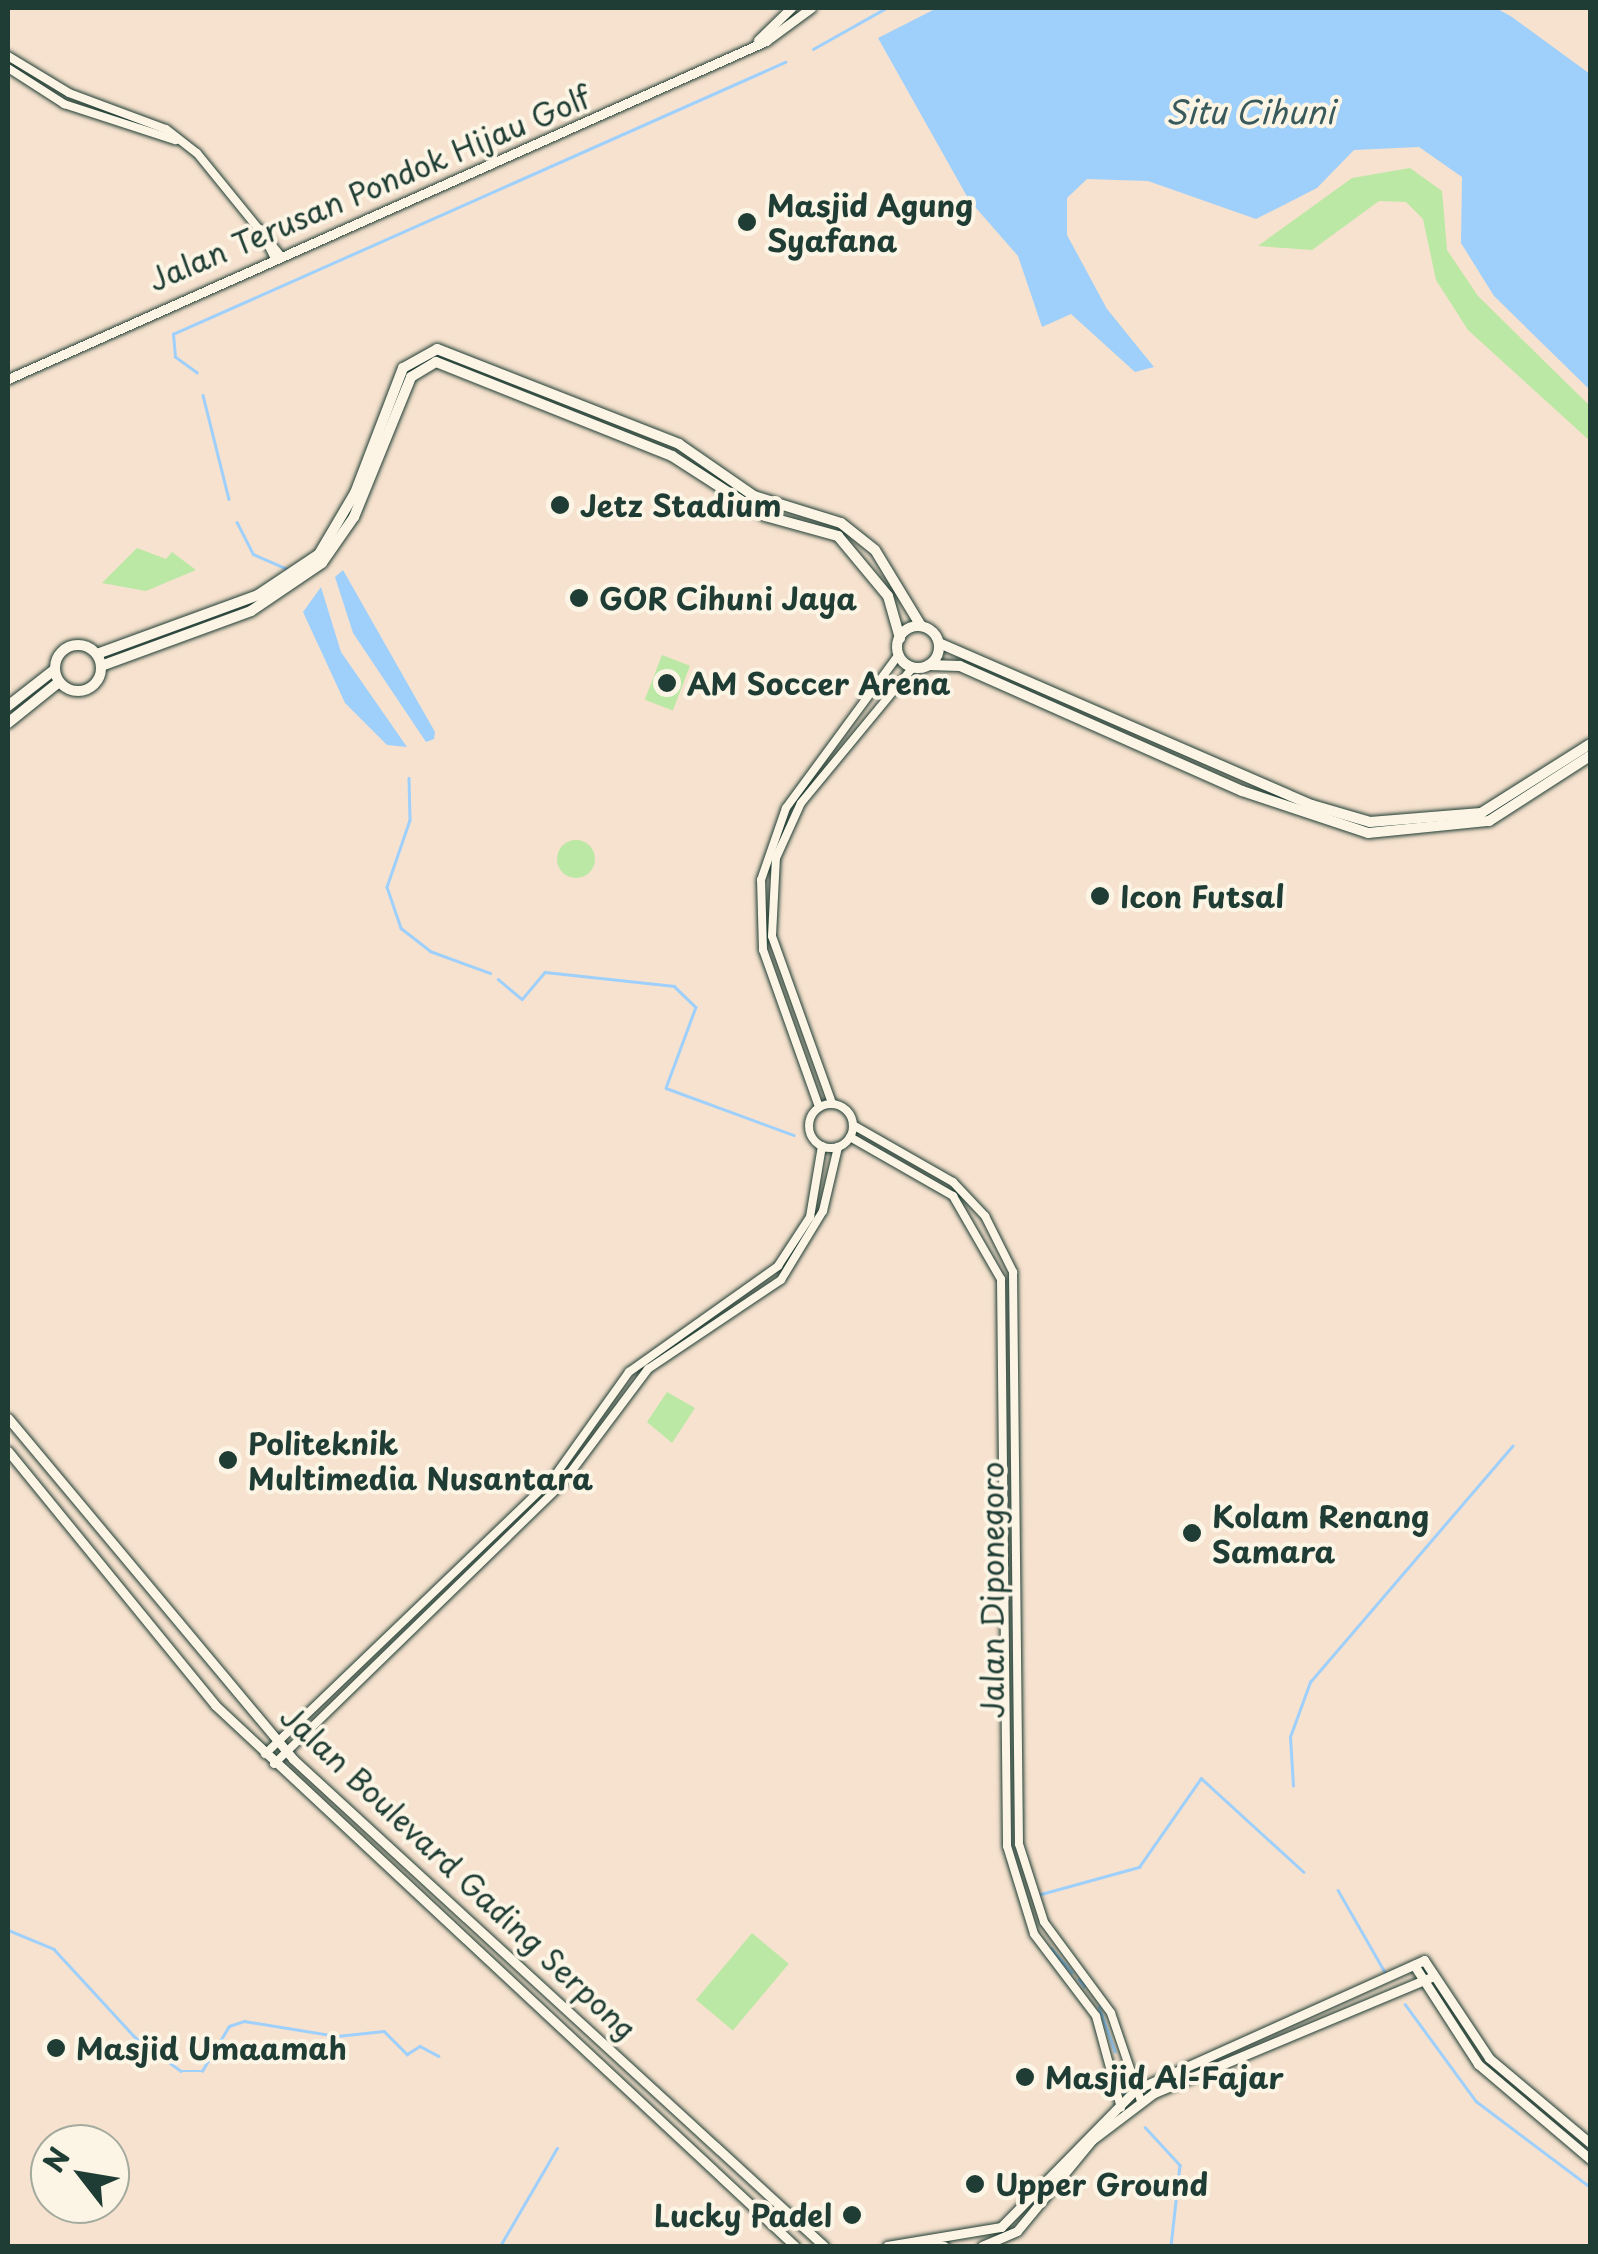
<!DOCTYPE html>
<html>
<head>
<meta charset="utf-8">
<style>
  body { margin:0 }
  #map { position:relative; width:1598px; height:2254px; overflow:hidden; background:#f6e2ce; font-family:"Playpen Sans",sans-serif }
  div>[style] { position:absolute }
  .green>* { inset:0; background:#bbe8a5; transform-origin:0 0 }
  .round { border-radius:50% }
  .water>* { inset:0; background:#9fd0fc }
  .stream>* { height:2.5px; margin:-1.25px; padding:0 1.25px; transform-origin:1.25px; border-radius:1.25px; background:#9fd0fc }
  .roads { filter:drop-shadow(0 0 2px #1f3d34) drop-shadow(0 0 2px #1f3d34) }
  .tertiary>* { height:8px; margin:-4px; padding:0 4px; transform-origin:4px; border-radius:4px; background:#fcf5e5 }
  .tertiary>.ring { margin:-4px; padding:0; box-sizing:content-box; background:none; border:8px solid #fcf5e5; border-radius:50% }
  .secondary>* { height:9px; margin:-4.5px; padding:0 4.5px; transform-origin:4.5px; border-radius:4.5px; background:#fcf5e5 }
  .primary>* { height:10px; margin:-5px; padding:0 5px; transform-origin:5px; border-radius:5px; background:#fcf5e5 }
  .primary>.ring { margin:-5px; padding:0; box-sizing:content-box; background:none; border:10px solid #fcf5e5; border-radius:50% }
  .dots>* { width:28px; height:28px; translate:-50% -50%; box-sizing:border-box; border:5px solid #fcf5e5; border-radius:50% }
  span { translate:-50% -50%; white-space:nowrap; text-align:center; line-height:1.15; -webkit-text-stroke:8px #fcf5e5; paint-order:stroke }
  .street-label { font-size:30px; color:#1f3d34 }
  .poi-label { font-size:30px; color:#1f3d34; font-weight:700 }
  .left { translate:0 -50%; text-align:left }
  .right { translate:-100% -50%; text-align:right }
  .water-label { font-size:32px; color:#395a5c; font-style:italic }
  .frame { position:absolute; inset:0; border:10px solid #1f3d34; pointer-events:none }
  .north { position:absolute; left:30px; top:2124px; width:100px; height:100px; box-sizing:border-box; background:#fcf5e5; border:2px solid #a4ab9e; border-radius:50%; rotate:301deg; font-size:28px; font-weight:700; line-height:40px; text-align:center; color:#1f3d34 }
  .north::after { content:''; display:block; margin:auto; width:35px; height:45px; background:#1f3d34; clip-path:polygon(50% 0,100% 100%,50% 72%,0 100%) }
</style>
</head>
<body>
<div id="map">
  <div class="green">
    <div style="clip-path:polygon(1410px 168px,1442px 191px,1447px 250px,1478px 296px,1590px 406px,1590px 441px,1468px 330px,1436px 280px,1423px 219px,1406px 202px,1379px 201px,1312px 250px,1258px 246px,1352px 178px)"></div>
    <div style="clip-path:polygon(137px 548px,166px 559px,172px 552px,196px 570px,146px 591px,102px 583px)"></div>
    <div style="left:662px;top:655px;width:30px;height:48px;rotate:21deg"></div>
    <div class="round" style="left:557px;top:840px;width:38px;height:38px"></div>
    <div style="clip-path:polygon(667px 1392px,695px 1408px,672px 1443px,647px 1422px)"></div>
    <div style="left:752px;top:1933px;width:48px;height:87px;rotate:40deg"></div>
  </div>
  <div class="water">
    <div style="clip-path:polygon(937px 8px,1496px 8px,1512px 17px,1590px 74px,1590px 390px,1494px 296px,1461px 243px,1462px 177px,1419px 147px,1354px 150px,1317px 188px,1256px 219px,1148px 181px,1087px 179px,1067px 198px,1067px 235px,1107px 309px,1154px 367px,1135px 372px,1071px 314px,1042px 327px,1018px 256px,969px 200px,878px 38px)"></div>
    <div style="clip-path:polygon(343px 570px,435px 732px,434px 739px,426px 742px,353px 633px,335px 577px)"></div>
    <div style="clip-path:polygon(321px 587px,341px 652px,407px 747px,387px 745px,345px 703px,303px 612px)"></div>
  </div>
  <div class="stream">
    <div style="left:813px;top:49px;width:84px;rotate:-29.3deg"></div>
    <div style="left:197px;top:373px;width:27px;rotate:-144deg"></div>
    <div style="left:175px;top:357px;width:23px;rotate:-95deg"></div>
    <div style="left:173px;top:334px;width:670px;rotate:-23.96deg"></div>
    <div style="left:203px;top:395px;width:107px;rotate:76deg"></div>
    <div style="left:237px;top:522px;width:36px;rotate:63deg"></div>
    <div style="left:253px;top:554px;width:40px;rotate:23.4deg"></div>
    <div style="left:409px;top:778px;width:42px;rotate:88.6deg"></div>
    <div style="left:410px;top:820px;width:71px;rotate:108.9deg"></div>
    <div style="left:387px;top:887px;width:43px;rotate:71.1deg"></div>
    <div style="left:401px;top:928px;width:37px;rotate:38deg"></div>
    <div style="left:430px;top:951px;width:64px;rotate:20.1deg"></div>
    <div style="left:498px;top:979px;width:31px;rotate:40deg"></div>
    <div style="left:522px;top:999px;width:35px;rotate:-50deg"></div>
    <div style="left:545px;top:972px;width:130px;rotate:6.2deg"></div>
    <div style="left:674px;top:986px;width:30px;rotate:44deg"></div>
    <div style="left:696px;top:1007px;width:86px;rotate:110.3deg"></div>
    <div style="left:666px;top:1088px;width:136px;rotate:20.2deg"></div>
    <div style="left:1293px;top:1786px;width:49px;rotate:-93.5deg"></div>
    <div style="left:1290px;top:1737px;width:59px;rotate:-70deg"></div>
    <div style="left:1310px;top:1682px;width:311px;rotate:-49.4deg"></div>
    <div style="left:1338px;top:1890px;width:95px;rotate:60.2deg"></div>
    <div style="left:1041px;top:1894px;width:102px;rotate:-15.4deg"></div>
    <div style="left:1139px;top:1867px;width:108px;rotate:-55.1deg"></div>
    <div style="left:1201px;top:1778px;width:139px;rotate:42.4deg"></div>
    <div style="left:8px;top:1930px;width:50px;rotate:22.4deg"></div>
    <div style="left:54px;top:1949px;width:120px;rotate:47.4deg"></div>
    <div style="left:135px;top:2037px;width:57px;rotate:36.5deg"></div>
    <div style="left:181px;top:2071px;width:21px"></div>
    <div style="left:202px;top:2071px;width:52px;rotate:-59deg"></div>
    <div style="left:229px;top:2026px;width:16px;rotate:-18deg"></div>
    <div style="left:244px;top:2021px;width:94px;rotate:9.2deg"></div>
    <div style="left:337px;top:2036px;width:47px;rotate:-6.1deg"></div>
    <div style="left:384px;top:2031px;width:33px;rotate:45deg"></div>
    <div style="left:407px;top:2054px;width:15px;rotate:-32deg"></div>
    <div style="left:420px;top:2046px;width:21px;rotate:28deg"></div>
    <div style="left:1051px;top:1948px;width:32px;rotate:49deg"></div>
    <div style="left:1079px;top:1979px;width:9px;rotate:54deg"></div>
    <div style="left:1405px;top:2004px;width:120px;rotate:53.8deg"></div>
    <div style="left:1476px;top:2101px;width:143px;rotate:37deg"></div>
    <div style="left:1099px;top:2007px;width:47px;rotate:70deg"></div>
    <div style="left:1117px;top:2069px;width:25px;rotate:72deg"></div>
    <div style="left:1145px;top:2127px;width:52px;rotate:47.4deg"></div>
    <div style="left:1180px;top:2165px;width:81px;rotate:96.3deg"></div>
    <div style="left:500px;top:2246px;width:113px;rotate:-59.8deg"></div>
  </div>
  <div class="roads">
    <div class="tertiary">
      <div style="left:8px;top:56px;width:71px;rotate:31.2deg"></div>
      <div style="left:69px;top:93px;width:103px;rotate:20.4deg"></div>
      <div style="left:166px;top:129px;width:39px;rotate:38deg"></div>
      <div style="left:197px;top:153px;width:130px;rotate:50.9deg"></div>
      <div style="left:8px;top:68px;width:67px;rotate:32.7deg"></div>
      <div style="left:64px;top:104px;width:117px;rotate:18deg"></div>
      <div style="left:260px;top:229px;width:30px;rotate:63deg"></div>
      <div style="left:832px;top:1103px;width:177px;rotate:-109.8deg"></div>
      <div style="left:772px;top:936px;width:78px;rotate:-87.1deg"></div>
      <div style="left:776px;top:858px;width:60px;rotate:-65.6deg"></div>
      <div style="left:801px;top:803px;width:176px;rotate:-50.5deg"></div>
      <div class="ring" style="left:809px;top:1104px;width:36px;height:36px"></div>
      <div style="left:819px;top:1107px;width:167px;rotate:-109.6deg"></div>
      <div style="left:763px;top:950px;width:70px;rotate:-91.6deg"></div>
      <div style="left:761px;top:880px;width:76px;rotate:-70.9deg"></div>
      <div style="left:786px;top:808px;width:191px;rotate:-53.7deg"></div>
      <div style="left:853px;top:1125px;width:115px;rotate:29.7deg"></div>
      <div style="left:953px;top:1182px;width:47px;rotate:46.7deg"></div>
      <div style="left:985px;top:1216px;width:63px;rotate:63.4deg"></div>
      <div style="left:1013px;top:1272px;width:572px;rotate:89.4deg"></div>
      <div style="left:1019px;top:1844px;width:82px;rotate:72.2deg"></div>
      <div style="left:1044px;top:1922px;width:113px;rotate:53.6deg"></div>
      <div style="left:1111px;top:2013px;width:93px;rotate:71.2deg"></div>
      <div style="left:850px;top:1137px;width:119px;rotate:29.8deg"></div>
      <div style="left:953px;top:1196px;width:96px;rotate:60deg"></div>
      <div style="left:1001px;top:1279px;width:567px;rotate:89.39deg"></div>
      <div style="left:1007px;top:1846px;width:92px;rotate:72.9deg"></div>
      <div style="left:1034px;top:1934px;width:103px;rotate:52.9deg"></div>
      <div style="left:1096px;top:2016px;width:95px;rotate:74.8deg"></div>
      <div style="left:265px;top:1754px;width:400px;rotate:-43.8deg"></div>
      <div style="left:554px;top:1477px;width:129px;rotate:-54.5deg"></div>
      <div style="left:629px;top:1372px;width:183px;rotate:-35.4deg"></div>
      <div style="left:778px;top:1266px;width:59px;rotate:-56.9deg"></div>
      <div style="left:810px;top:1217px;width:72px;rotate:-80.4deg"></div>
      <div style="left:274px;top:1764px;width:402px;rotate:-44.2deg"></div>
      <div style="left:562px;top:1484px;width:144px;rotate:-53.2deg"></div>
      <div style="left:648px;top:1369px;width:160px;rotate:-33.8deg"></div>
      <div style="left:781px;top:1280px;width:81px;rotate:-58.7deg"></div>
      <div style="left:823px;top:1211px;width:66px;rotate:-76.8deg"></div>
    </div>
    <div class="secondary">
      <div style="left:758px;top:40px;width:46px;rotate:-44.1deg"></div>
      <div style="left:8px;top:379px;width:830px;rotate:-24.03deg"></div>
      <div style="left:766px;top:41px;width:56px;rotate:-36.3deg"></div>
      <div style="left:8px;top:1418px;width:444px;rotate:50.1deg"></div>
      <div style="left:293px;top:1759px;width:721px;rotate:42.53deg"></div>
      <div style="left:8px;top:1451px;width:328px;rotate:50.8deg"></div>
      <div style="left:215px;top:1705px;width:793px;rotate:43.01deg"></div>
      <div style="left:1414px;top:1965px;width:118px;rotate:57.1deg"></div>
      <div style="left:1478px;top:2064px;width:147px;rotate:40.3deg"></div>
      <div style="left:887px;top:2246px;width:116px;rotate:-9.5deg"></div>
      <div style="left:1001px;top:2227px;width:192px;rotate:-45.6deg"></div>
      <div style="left:1135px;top:2090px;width:317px;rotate:-24.2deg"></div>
      <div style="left:1424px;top:1960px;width:118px;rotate:56.4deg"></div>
      <div style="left:1489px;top:2058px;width:132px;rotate:40.1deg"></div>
      <div style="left:925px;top:2246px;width:19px"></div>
      <div style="left:982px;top:2246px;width:38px;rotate:-23deg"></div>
      <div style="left:1017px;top:2231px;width:118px;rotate:-50.5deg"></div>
      <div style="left:1092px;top:2140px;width:78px;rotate:-37.2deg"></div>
      <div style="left:1154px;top:2093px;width:303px;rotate:-22.7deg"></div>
    </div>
    <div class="primary">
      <div class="ring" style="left:897px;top:626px;width:32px;height:32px"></div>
      <div style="left:939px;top:643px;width:407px;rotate:23.5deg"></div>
      <div style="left:1312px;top:805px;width:60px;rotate:16.3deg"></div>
      <div style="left:1370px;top:822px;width:111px;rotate:-4.6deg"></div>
      <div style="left:1481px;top:813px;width:129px;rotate:-32.3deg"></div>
      <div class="ring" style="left:55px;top:645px;width:36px;height:36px"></div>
      <div style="left:97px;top:654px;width:171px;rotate:-20.1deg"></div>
      <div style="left:258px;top:595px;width:73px;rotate:-33.9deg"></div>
      <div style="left:319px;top:554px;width:71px;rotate:-59.5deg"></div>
      <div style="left:355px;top:493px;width:134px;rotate:-69deg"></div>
      <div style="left:403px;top:368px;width:39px;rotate:-29deg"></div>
      <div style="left:437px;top:349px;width:260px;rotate:21.4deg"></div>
      <div style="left:679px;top:444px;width:91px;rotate:34.7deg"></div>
      <div style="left:754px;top:496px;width:91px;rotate:17.2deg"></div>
      <div style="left:841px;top:523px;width:43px;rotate:38.5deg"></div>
      <div style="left:875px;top:550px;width:89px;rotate:58.8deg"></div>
      <div style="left:929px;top:665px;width:31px;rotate:2deg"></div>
      <div style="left:960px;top:666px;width:308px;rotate:23.9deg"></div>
      <div style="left:1242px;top:791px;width:133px;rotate:18.4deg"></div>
      <div style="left:1368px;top:833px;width:122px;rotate:-5.7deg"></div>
      <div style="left:1489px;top:821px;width:120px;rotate:-32.8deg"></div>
      <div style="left:101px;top:666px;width:160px;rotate:-20.1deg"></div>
      <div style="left:251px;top:611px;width:86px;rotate:-34.1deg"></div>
      <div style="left:322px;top:563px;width:56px;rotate:-55.2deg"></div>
      <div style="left:354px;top:517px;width:151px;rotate:-67.8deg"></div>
      <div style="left:411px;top:377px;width:29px;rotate:-31deg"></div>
      <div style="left:436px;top:362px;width:254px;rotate:21.7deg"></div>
      <div style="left:672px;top:456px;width:111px;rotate:32.8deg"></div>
      <div style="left:765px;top:516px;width:76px;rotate:15.3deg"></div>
      <div style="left:838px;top:536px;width:78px;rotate:50.2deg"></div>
      <div style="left:888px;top:596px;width:44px;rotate:74.1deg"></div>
      <div style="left:8px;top:706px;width:58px;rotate:-38deg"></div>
      <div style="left:8px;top:723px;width:65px;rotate:-38.8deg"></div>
    </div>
  </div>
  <div class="dots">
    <div style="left:747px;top:222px;background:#1f3d34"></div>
    <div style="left:560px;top:505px;background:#1f3d34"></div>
    <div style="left:579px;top:598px;background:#1f3d34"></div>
    <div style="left:667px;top:683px;background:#1f3d34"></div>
    <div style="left:1100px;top:896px;background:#1f3d34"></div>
    <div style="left:228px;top:1460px;background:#1f3d34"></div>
    <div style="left:1192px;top:1533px;background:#1f3d34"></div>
    <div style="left:56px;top:2048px;background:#1f3d34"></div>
    <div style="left:1025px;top:2077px;background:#1f3d34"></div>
    <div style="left:975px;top:2184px;background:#1f3d34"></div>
    <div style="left:852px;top:2215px;background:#1f3d34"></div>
  </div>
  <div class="street-label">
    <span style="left:369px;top:188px;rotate:-23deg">Jalan Terusan Pondok Hijau Golf</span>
    <span style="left:992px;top:1590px;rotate:-90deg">Jalan Diponegoro</span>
    <span style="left:459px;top:1872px;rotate:43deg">Jalan Boulevard Gading Serpong</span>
  </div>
  <div class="poi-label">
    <span class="left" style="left:767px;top:222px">Masjid Agung<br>Syafana</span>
    <span class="left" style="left:580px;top:505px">Jetz Stadium</span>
    <span class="left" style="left:599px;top:598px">GOR Cihuni Jaya</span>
    <span class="left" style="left:687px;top:683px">AM Soccer Arena</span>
    <span class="left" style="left:1120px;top:896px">Icon Futsal</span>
    <span class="left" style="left:248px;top:1460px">Politeknik<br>Multimedia Nusantara</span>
    <span class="left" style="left:1212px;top:1533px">Kolam Renang<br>Samara</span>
    <span class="left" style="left:76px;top:2048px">Masjid Umaamah</span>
    <span class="left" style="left:1045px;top:2077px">Masjid Al-Fajar</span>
    <span class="left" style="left:995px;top:2184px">Upper Ground</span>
    <span class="right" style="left:832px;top:2215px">Lucky Padel</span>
  </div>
  <div class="water-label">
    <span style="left:1250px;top:111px">Situ Cihuni</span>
  </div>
  <div class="frame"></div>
  <div class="north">N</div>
</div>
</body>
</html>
